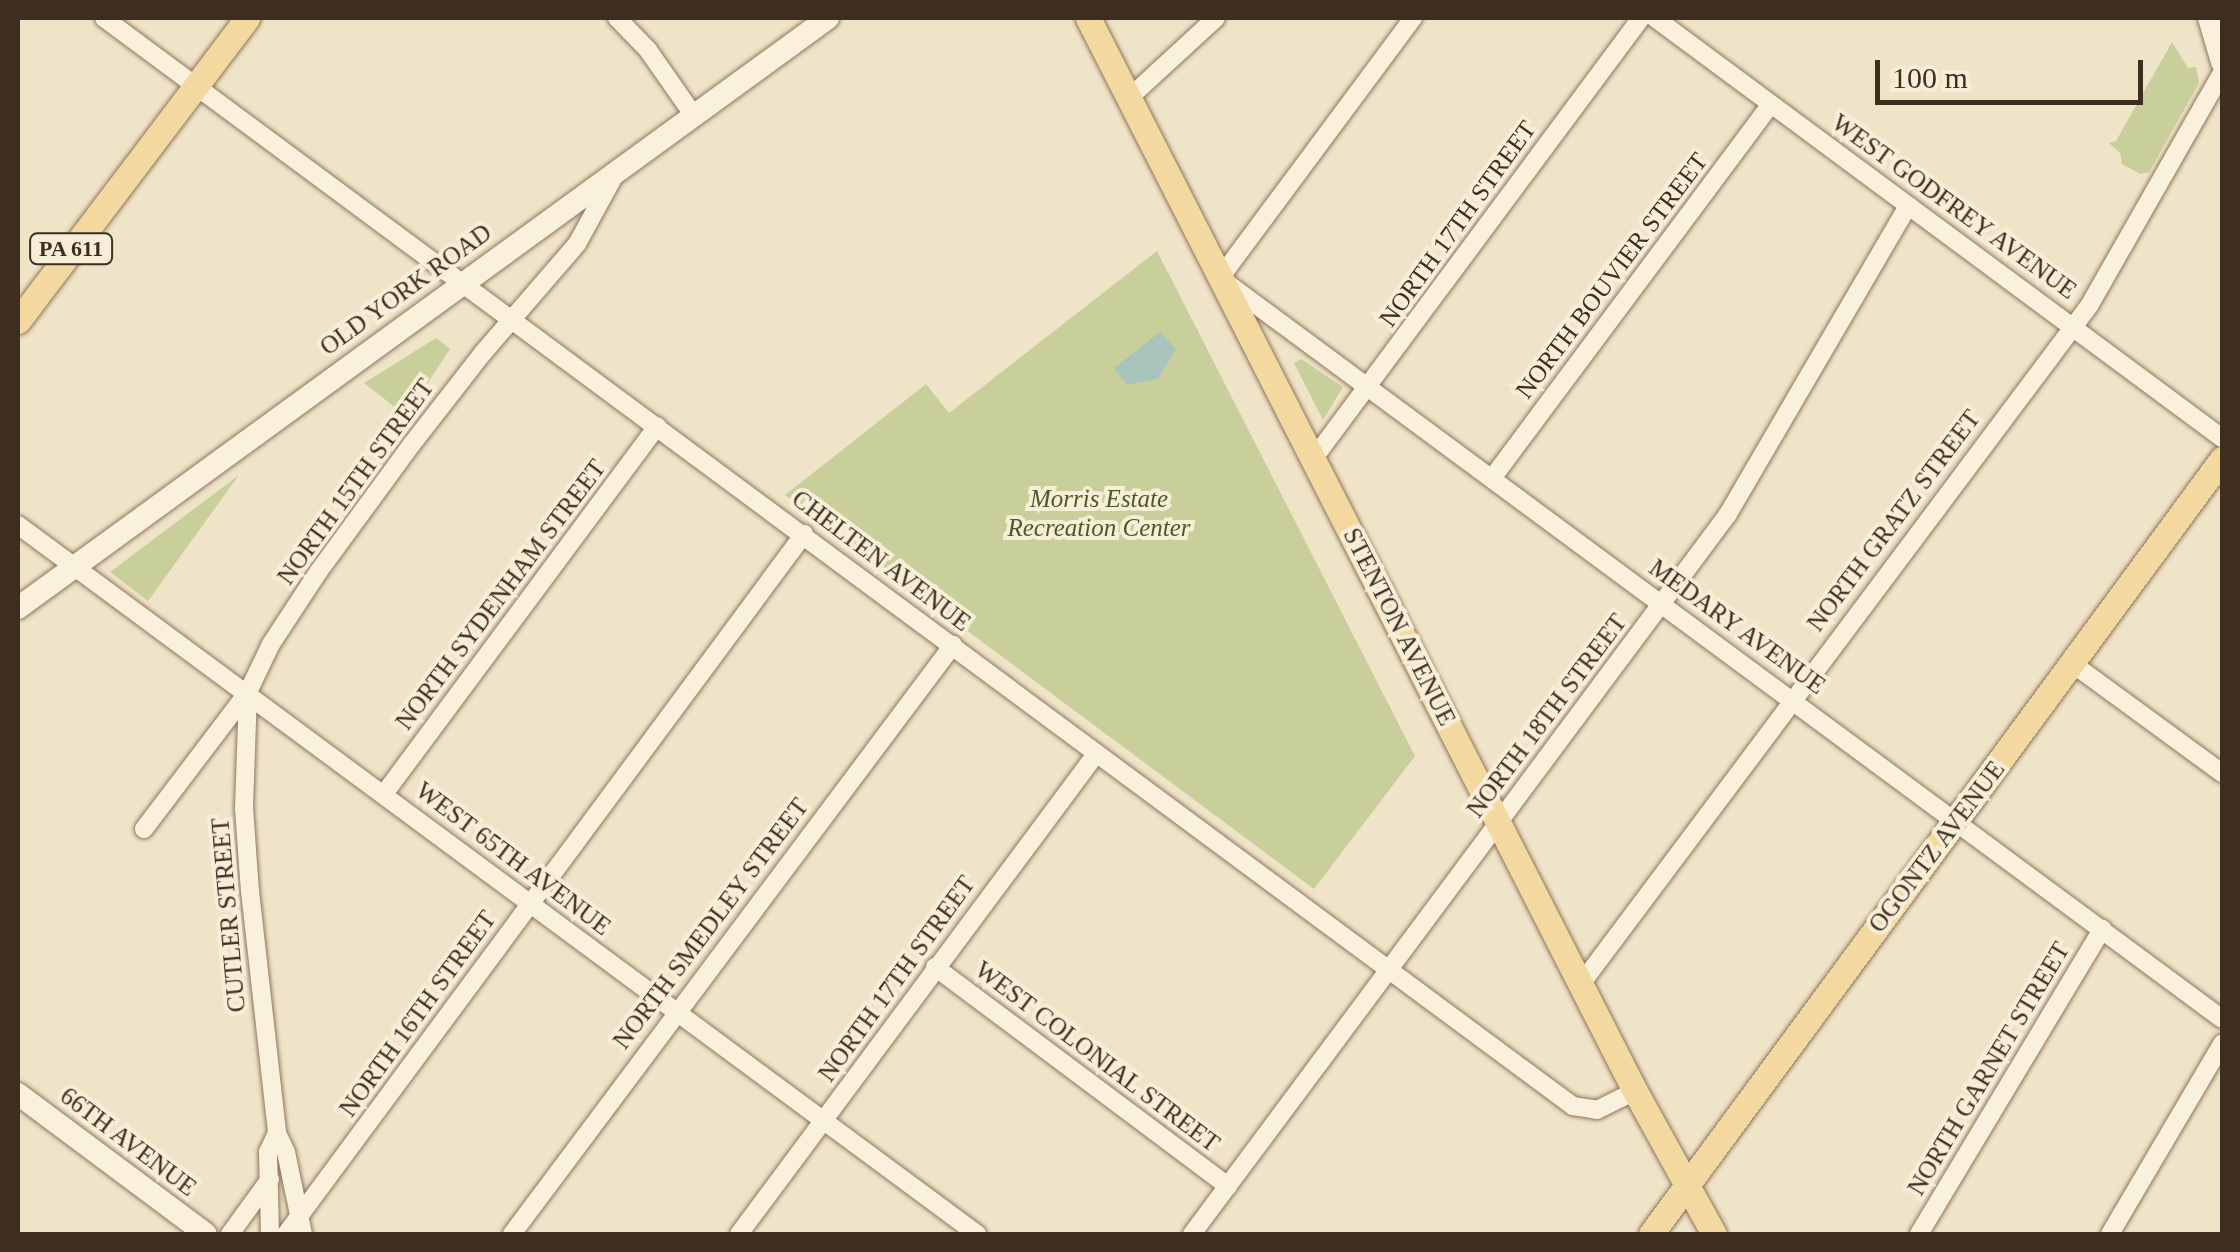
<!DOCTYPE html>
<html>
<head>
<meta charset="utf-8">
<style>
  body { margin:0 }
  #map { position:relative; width:2240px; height:1252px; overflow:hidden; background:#f0e4c8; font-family:"Times New Roman",serif }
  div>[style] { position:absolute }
  .green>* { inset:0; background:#c9cf9b }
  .water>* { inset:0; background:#a9c4bc }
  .roads { filter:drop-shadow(0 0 2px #8d765c) drop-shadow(0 0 2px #8d765c) }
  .street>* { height:18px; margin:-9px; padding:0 9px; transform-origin:9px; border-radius:9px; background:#faf1dc }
  .secondary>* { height:22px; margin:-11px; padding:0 11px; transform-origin:11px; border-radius:11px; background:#faf1dc }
  .primary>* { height:25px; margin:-12.5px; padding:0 12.5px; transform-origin:12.5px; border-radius:12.5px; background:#f3d9a0 }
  span { translate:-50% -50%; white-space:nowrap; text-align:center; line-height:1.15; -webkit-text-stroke:8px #f7eed8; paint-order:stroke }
  .shield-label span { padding:2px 8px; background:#f7eed8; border:2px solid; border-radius:8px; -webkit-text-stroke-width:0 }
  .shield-label { font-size:22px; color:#3d2e20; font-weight:700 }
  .street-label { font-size:25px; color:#3d2e20 }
  .park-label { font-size:25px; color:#4d5a26; font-style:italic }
  .frame { position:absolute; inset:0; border:20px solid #3d2e20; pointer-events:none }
  .scale { position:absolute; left:1875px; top:60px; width:268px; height:45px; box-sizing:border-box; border:5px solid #3d2e20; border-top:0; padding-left:12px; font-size:30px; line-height:35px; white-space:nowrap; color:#3d2e20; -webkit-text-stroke:8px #f7eed8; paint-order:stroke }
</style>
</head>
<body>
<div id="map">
  <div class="green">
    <div style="clip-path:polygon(2172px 42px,2188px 68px,2196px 67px,2199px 83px,2149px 172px,2140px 174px,2122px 164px,2120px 153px,2109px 143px,2116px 141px)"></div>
    <div style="clip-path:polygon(1157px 251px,1415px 756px,1314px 889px,785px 495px,926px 384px,949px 413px)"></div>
    <div style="clip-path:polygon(436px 338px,450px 349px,406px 416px,364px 383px)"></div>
    <div style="clip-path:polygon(1301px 359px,1343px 387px,1323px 420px,1294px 363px)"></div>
    <div style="clip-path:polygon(239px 475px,148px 601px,110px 572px)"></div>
  </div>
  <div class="water">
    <div style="clip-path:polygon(1160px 332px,1176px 349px,1158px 379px,1127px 385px,1114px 368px)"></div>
  </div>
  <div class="roads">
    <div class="street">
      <div style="left:104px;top:18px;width:1828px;rotate:36.53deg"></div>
      <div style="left:1573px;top:1106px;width:24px;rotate:9deg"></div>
      <div style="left:1597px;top:1110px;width:42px;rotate:-26.6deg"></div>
      <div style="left:617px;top:18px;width:45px;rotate:45.9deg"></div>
      <div style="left:648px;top:50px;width:80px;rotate:55.1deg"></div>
      <div style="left:1413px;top:18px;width:324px;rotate:126.6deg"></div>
      <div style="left:1220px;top:278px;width:1246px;rotate:36.48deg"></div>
      <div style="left:1655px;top:18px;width:706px;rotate:36.53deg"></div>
      <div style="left:1129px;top:98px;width:118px;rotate:-42.6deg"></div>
      <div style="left:1314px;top:458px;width:548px;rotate:-53.38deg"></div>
      <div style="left:1493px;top:477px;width:465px;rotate:-53.3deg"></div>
      <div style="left:18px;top:525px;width:1193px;rotate:36.48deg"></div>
      <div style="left:2073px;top:664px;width:185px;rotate:36.2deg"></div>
      <div style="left:248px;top:693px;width:115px;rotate:92deg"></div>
      <div style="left:244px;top:808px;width:83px;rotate:85.9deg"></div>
      <div style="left:250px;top:891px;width:244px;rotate:83.6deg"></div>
      <div style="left:277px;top:1133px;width:21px;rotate:65deg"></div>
      <div style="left:286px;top:1152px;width:84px;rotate:78.3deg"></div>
      <div style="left:384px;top:794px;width:458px;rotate:-53.4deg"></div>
      <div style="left:144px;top:829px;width:172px;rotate:-52.8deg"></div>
      <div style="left:248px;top:692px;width:53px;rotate:-64.4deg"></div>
      <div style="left:271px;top:644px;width:87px;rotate:-56.7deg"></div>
      <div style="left:319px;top:571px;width:157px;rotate:-53.8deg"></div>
      <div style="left:412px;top:444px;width:114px;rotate:-52.1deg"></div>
      <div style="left:482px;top:354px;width:145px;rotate:-49.2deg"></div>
      <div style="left:577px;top:244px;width:77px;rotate:-61.4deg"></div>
      <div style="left:935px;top:967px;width:366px;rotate:36.8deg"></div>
      <div style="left:1581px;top:984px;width:847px;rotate:-53.16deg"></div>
      <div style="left:2089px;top:306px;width:268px;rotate:-60.3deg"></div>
      <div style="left:230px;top:1234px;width:68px;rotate:-54deg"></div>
      <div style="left:270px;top:1234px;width:82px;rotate:-91.4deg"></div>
      <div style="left:268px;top:1152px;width:21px;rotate:-65deg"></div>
      <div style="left:286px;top:1234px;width:871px;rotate:-53.5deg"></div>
      <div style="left:512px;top:1234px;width:736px;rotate:-53.18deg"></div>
      <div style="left:739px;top:1234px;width:598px;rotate:-53.36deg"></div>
      <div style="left:1192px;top:1234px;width:898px;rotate:-53.33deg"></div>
      <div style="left:1728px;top:514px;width:357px;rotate:-59.7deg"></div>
      <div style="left:1919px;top:1234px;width:356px;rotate:-59deg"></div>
      <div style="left:2110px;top:1234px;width:221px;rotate:-59.5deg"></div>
    </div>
    <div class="secondary">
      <div style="left:2209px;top:18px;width:46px;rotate:73.5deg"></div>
      <div style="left:18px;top:608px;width:1002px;rotate:-36.07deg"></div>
      <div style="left:18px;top:1094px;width:234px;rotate:36.7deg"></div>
    </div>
    <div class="primary">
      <div style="left:1088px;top:18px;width:1204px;rotate:62.99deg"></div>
      <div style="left:1635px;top:1091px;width:163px;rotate:61.1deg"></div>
      <div style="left:18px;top:321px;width:380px;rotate:-52.9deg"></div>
      <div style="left:1651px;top:1234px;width:963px;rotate:-53.62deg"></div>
    </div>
  </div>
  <div class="shield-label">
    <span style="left:71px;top:249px">PA 611</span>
  </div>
  <div class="street-label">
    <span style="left:1954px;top:207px;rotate:36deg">WEST GODFREY AVENUE</span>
    <span style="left:1458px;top:224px;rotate:-54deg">NORTH 17TH STREET</span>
    <span style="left:1612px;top:276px;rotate:-53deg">NORTH BOUVIER STREET</span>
    <span style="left:406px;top:290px;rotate:-36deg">OLD YORK ROAD</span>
    <span style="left:356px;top:482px;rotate:-54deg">NORTH 15TH STREET</span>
    <span style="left:1894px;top:521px;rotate:-53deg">NORTH GRATZ STREET</span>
    <span style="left:881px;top:561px;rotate:37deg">CHELTEN AVENUE</span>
    <span style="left:501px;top:595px;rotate:-53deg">NORTH SYDENHAM STREET</span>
    <span style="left:1399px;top:627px;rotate:63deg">STENTON AVENUE</span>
    <span style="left:1737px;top:627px;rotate:36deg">MEDARY AVENUE</span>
    <span style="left:1547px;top:716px;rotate:-53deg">NORTH 18TH STREET</span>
    <span style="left:1937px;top:847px;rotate:-53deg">OGONTZ AVENUE</span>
    <span style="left:513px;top:859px;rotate:37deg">WEST 65TH AVENUE</span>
    <span style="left:229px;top:915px;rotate:-95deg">CUTLER STREET</span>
    <span style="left:711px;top:924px;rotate:-53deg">NORTH SMEDLEY STREET</span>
    <span style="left:897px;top:979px;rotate:-54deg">NORTH 17TH STREET</span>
    <span style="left:418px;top:1014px;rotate:-54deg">NORTH 16TH STREET</span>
    <span style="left:1097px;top:1057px;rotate:37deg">WEST COLONIAL STREET</span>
    <span style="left:1989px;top:1069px;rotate:-59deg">NORTH GARNET STREET</span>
    <span style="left:128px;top:1142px;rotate:37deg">66TH AVENUE</span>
  </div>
  <div class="park-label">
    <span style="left:1099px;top:514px">Morris Estate<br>Recreation Center</span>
  </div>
  <div class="frame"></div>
  <div class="scale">100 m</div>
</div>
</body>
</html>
